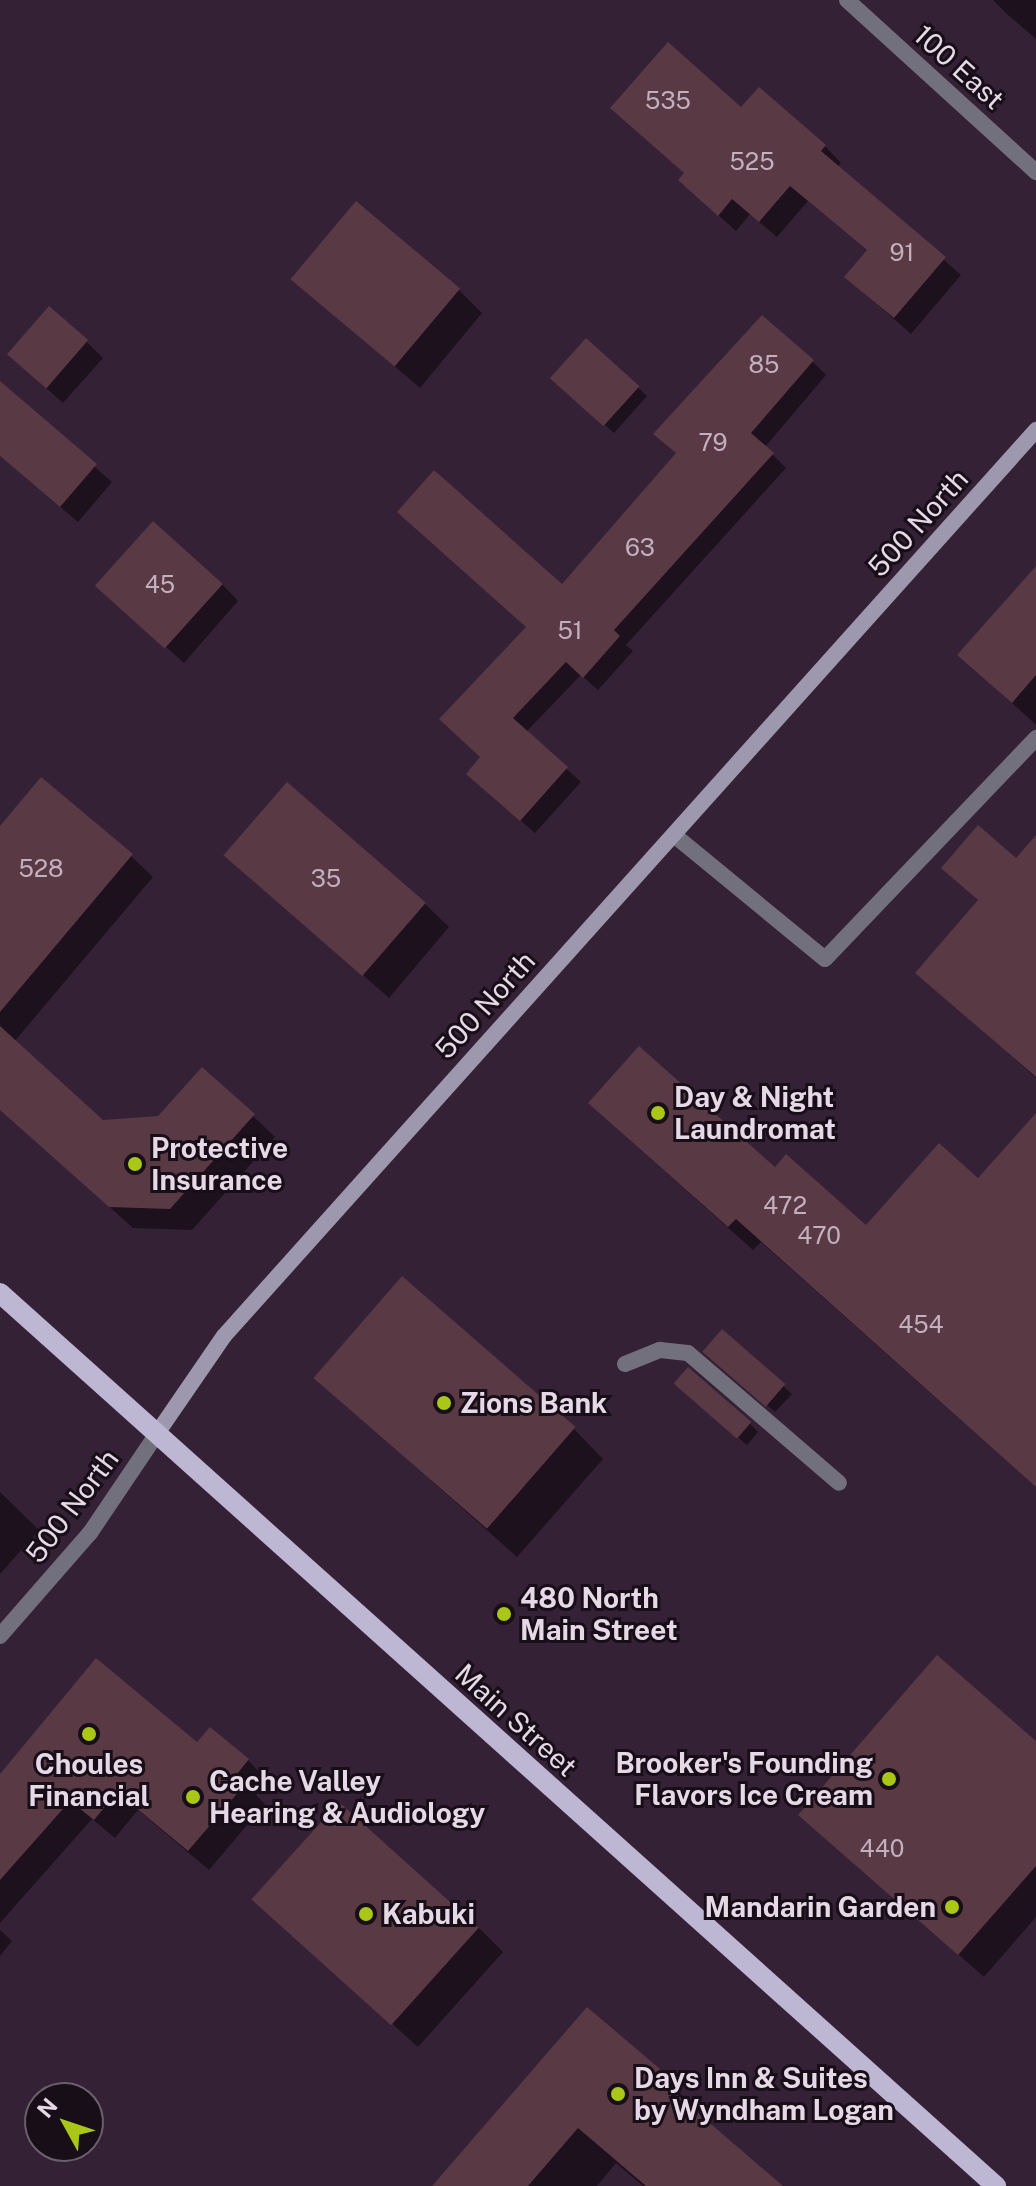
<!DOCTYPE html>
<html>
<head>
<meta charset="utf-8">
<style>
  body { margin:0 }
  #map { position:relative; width:1036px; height:2186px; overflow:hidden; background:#352136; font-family:"Public Sans",sans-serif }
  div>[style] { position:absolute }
  .shadow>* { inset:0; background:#0007 }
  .building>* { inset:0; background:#583944; transform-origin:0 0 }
  .lane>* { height:16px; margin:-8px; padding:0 8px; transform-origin:8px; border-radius:8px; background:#73707e }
  .street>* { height:16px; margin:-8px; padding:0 8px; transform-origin:8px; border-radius:8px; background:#73707e }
  .secondary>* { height:16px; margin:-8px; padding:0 8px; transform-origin:8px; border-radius:8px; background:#9d98ae }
  .primary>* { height:20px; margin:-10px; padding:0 10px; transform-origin:10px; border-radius:10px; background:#bdb7d3 }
  .dots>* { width:22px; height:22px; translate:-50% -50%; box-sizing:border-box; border:4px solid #170e18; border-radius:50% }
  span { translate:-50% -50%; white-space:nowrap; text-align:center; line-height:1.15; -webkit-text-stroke:6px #170e18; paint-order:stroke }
  .number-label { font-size:24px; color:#c2b0be }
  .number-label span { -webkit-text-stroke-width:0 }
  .street-label { font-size:28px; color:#e6d8e6 }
  .poi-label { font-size:28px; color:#e6d8e6; font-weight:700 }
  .left { translate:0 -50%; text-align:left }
  .right { translate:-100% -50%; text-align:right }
  .north { position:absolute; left:24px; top:2082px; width:80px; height:80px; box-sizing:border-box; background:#170e18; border:2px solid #6a5f6a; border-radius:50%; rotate:310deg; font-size:22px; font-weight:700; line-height:32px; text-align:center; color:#e6d8e6 }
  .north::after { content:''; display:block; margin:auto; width:28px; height:36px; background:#aac717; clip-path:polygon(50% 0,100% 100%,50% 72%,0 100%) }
</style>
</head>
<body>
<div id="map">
  <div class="shadow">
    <div style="clip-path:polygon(993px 0,1036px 0,1036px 39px,1008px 15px)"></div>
    <div style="clip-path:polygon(742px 110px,825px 146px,841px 163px,837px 167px,961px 275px,911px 334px,846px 277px,868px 251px,808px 201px,777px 237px,750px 214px,736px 231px,698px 197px)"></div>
    <div style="clip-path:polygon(293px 279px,458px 289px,482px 313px,420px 388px)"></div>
    <div style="clip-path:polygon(586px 340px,647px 396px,614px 433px,561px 386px)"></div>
    <div style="clip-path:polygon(86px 341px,103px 358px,63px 403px,26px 370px)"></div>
    <div style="clip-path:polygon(812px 361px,826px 375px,765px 447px,786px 468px,626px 645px,633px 651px,598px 690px,581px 675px,526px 732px,581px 782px,535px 833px,482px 787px,482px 758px,528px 628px,677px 454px,656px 434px)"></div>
    <div style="clip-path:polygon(4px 388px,112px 482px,78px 522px,0 456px,0 393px)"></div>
    <div style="clip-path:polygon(1036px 569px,1036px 725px,960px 655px)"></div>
    <div style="clip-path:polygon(222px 584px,238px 601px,184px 663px,116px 603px)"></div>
    <div style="clip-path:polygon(0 829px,131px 856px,153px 877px,14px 1042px,103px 1122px,253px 1116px,275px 1137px,192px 1230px,133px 1228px,0 1109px)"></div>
    <div style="clip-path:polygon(1036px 838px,1036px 1078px,917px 973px,979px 901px,944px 868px,1017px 860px)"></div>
    <div style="clip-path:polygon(227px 855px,425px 904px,449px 927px,389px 998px)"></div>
    <div style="clip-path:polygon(1036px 1116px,1036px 1487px,761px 1242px,753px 1250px,615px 1127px,775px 1170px,866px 1228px,978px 1181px)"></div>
    <div style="clip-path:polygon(722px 1332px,792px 1394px,775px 1412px,713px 1359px)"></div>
    <div style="clip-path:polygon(316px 1378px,574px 1429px,603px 1459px,517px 1557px)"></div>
    <div style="clip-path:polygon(685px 1391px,750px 1424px,758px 1432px,747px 1445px)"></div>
    <div style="clip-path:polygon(0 1492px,39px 1530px,0 1574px)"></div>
    <div style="clip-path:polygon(1036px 1744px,1036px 1917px,984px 1977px,800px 1815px)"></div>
    <div style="clip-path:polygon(198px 1745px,248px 1760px,268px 1781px,256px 1795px,265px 1804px,209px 1870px,138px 1810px,115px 1838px,92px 1819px,0 1923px,0 1798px)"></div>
    <div style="clip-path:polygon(255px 1900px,479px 1928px,503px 1952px,418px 2047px)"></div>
    <div style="clip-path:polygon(0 1930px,12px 1941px,0 1956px)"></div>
    <div style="clip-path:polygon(587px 2009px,658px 2071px,695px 2108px,692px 2111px,778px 2186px,643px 2186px,616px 2163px,597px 2186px,435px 2186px)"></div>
  </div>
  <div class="building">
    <div style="clip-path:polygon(668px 42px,741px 107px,759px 87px,826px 145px,821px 151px,946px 257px,894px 318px,844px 277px,867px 250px,790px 186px,759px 222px,732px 199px,718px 216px,678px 180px,684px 173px,610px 108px)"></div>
    <div style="left:356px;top:201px;width:136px;height:102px;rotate:40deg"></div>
    <div style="left:49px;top:306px;width:52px;height:64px;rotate:41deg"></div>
    <div style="clip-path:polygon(762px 315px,814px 360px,751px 433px,774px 453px,614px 630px,620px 636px,583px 678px,566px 662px,513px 718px,568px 767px,520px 821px,466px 774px,480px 757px,439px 719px,526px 627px,397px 512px,434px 470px,562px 584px,676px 453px,653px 434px)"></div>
    <div style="left:586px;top:338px;width:72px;height:54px;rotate:42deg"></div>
    <div style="clip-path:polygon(0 381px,97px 464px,60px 507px,0 456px)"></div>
    <div style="left:153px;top:521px;width:94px;height:87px;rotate:42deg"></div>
    <div style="clip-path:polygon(1036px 566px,1036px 675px,1012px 703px,957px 655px)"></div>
    <div style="clip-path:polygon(41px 777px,133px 854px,0 1012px,0 826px)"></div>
    <div style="left:287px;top:782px;width:184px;height:97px;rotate:41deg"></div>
    <div style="clip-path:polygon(978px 825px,1016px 858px,1036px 835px,1036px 1077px,915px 973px,978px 900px,941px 868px)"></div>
    <div style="clip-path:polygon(0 1026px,103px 1120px,158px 1116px,202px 1067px,255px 1114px,170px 1209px,109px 1207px,0 1110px)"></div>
    <div style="clip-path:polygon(639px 1046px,775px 1167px,786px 1154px,866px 1225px,939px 1143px,978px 1178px,1036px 1113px,1036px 1487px,736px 1219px,728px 1227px,588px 1103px)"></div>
    <div style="left:402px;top:1276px;width:230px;height:135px;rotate:41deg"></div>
    <div style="left:722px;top:1329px;width:84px;height:30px;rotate:41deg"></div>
    <div style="left:688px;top:1367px;width:84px;height:22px;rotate:41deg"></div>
    <div style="clip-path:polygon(937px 1655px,1036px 1741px,1036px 1866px,958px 1955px,798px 1815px)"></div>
    <div style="clip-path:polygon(96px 1658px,197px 1742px,210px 1727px,249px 1759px,237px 1774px,247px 1782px,188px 1851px,117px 1792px,94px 1820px,70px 1801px,0 1880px,0 1774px)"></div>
    <div style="left:339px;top:1802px;width:188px;height:131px;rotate:42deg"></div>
    <div style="clip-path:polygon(587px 2007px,660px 2069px,654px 2075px,783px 2186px,646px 2186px,578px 2128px,528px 2186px,432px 2186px)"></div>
  </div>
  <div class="lane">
    <div style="left:674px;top:835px;width:195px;rotate:39.4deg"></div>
    <div style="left:825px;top:959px;width:306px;rotate:-46.3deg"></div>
    <div style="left:625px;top:1364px;width:38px;rotate:-22deg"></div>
    <div style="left:660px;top:1350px;width:28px;rotate:6deg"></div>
    <div style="left:688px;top:1353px;width:199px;rotate:40.7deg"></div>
  </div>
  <div class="street">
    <div style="left:847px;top:0;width:256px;rotate:42.3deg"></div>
    <div style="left:0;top:1636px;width:137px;rotate:-48.9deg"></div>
    <div style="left:90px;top:1533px;width:122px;rotate:-56deg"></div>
  </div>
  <div class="secondary">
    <div style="left:158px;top:1432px;width:116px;rotate:-55.5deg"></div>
    <div style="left:224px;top:1336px;width:1217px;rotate:-48.13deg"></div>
  </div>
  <div class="primary">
    <div style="left:0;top:1293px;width:1338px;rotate:41.88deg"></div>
  </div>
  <div class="dots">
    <div style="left:658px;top:1113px;background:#aac717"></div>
    <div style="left:135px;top:1164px;background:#aac717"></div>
    <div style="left:444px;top:1403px;background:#aac717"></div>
    <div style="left:504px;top:1614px;background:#aac717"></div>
    <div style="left:89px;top:1734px;background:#aac717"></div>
    <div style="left:889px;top:1779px;background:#aac717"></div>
    <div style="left:193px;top:1797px;background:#aac717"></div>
    <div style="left:952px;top:1907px;background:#aac717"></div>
    <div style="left:366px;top:1914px;background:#aac717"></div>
    <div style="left:618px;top:2094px;background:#aac717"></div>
  </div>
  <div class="number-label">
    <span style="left:668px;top:101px">535</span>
    <span style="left:752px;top:162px">525</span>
    <span style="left:902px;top:253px">91</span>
    <span style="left:764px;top:365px">85</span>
    <span style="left:713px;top:443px">79</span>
    <span style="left:640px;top:548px">63</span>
    <span style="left:160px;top:585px">45</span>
    <span style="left:570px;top:631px">51</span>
    <span style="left:41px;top:869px">528</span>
    <span style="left:326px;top:879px">35</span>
    <span style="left:785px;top:1206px">472</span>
    <span style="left:819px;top:1236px">470</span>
    <span style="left:921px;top:1325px">454</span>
    <span style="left:882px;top:1849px">440</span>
  </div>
  <div class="street-label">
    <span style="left:959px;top:67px;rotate:42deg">100 East</span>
    <span style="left:918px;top:523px;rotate:-48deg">500 North</span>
    <span style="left:485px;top:1005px;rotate:-48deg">500 North</span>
    <span style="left:72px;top:1506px;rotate:-53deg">500 North</span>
    <span style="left:516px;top:1720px;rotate:42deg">Main Street</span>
  </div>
  <div class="poi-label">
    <span class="left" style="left:674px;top:1113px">Day &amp; Night<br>Laundromat</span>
    <span class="left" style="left:151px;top:1164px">Protective<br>Insurance</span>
    <span class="left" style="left:460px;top:1403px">Zions Bank</span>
    <span class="left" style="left:520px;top:1614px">480 North<br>Main Street</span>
    <span class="right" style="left:873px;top:1779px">Brooker's Founding<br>Flavors Ice Cream</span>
    <span style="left:89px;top:1780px">Choules<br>Financial</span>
    <span class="left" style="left:209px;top:1797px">Cache Valley<br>Hearing &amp; Audiology</span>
    <span class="right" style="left:936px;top:1907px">Mandarin Garden</span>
    <span class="left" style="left:382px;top:1914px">Kabuki</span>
    <span class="left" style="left:634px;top:2094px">Days Inn &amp; Suites<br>by Wyndham Logan</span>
  </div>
  <div class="north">N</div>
</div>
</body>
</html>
